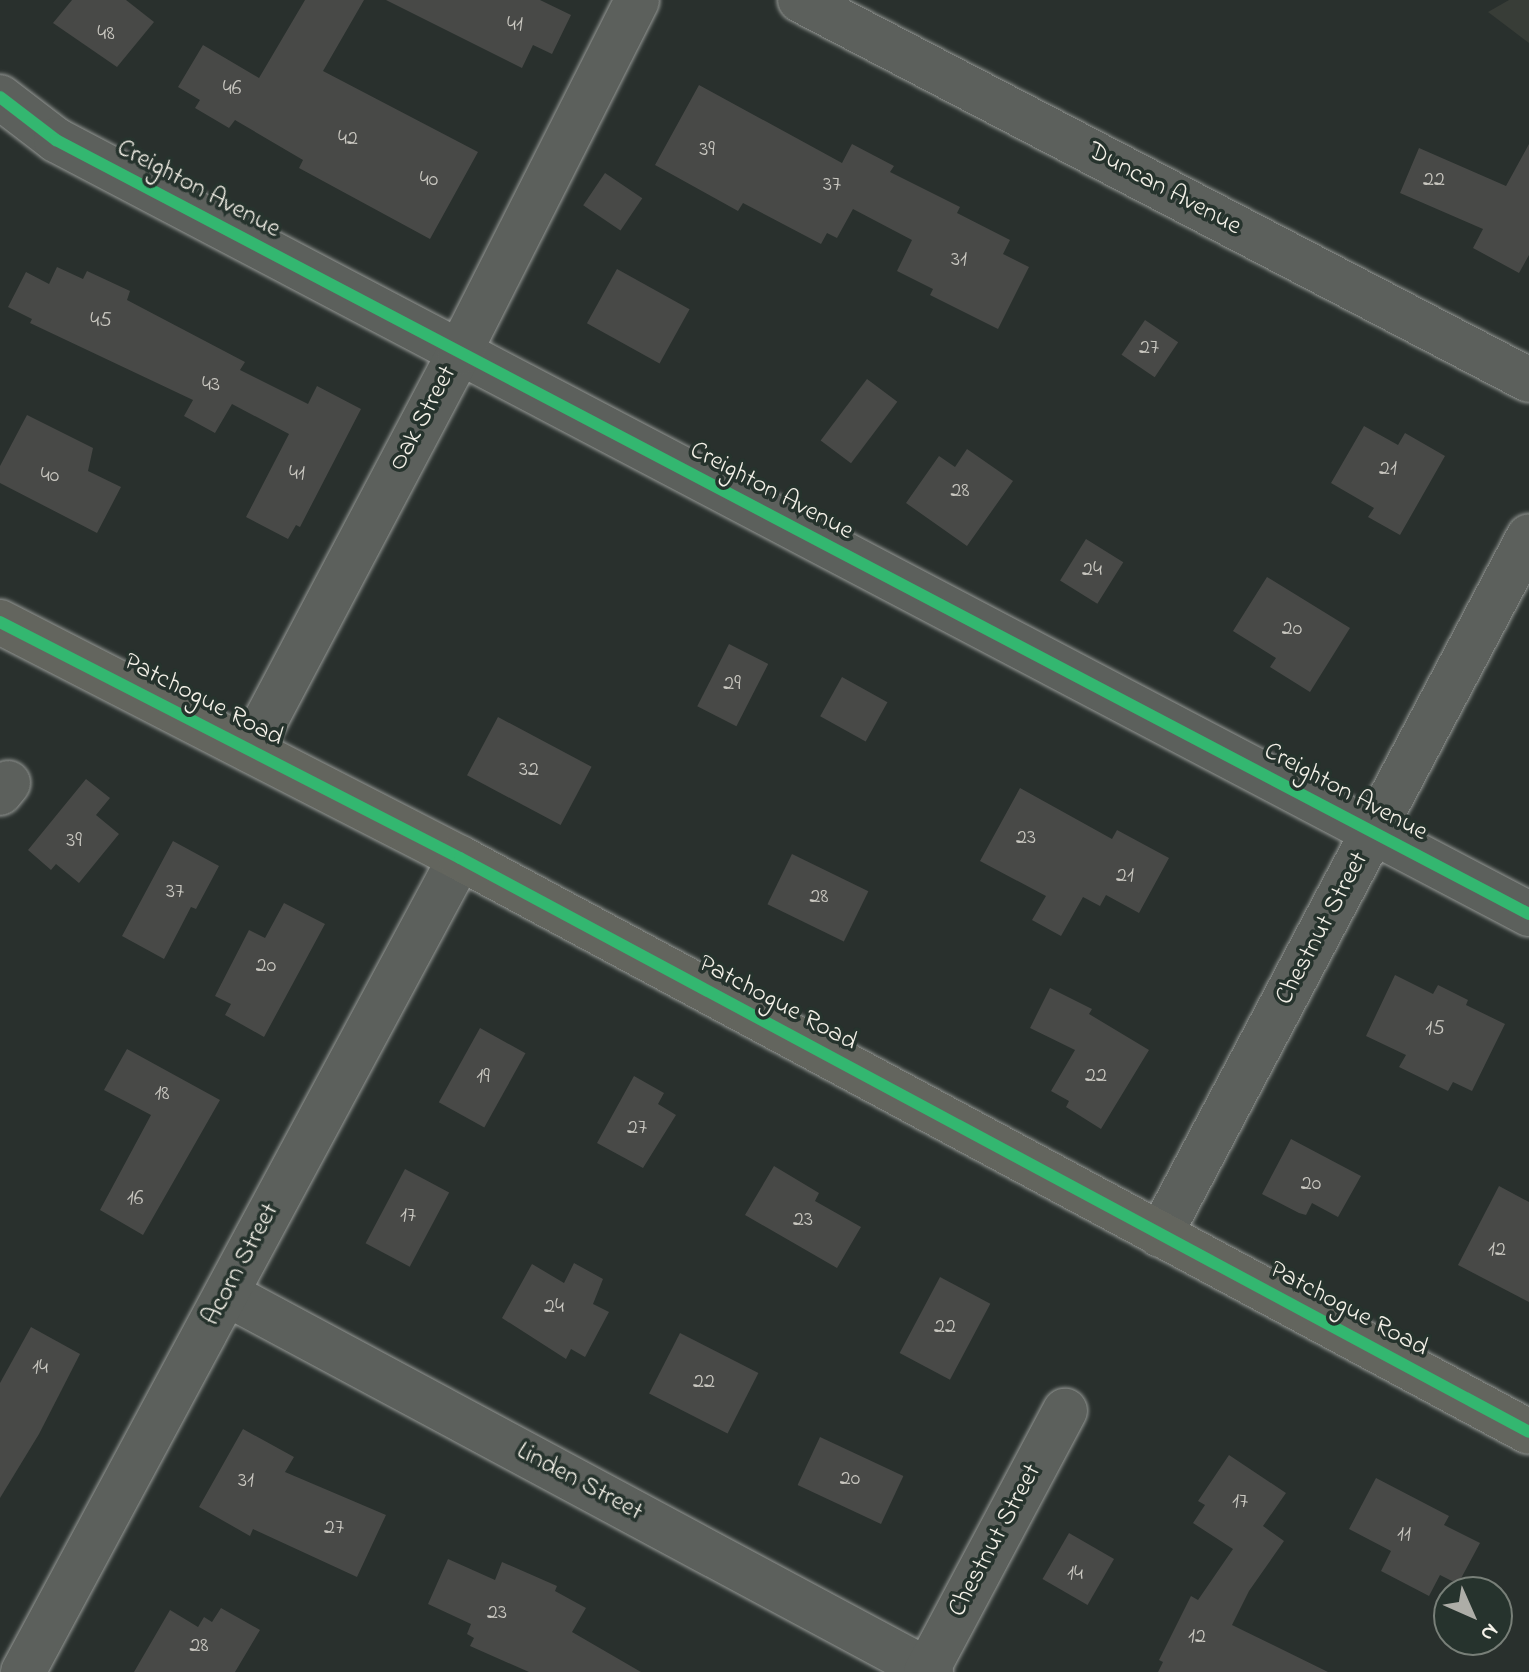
<!DOCTYPE html>
<html>
<head>
<meta charset="utf-8">
<style>
  body { margin:0 }
  #map { position:relative; width:1529px; height:1672px; overflow:hidden; background:#29302d; font-family:"Indie Flower",sans-serif }
  div>[style] { position:absolute }
  .built>* { inset:0; background:#383d37 }
  .building>* { inset:0; background:#484947; transform-origin:0 0 }
  .roads { filter:drop-shadow(0 0 2px #969996) drop-shadow(0 0 2px #969996) }
  .street>* { height:44px; margin:-22px; padding:0 22px; transform-origin:22px; border-radius:22px; background:#5c605c }
  .primary>* { height:44px; margin:-22px; padding:0 22px; transform-origin:22px; border-radius:22px; background:#63655e }
  .cycleway>* { height:12px; margin:-6px; padding:0 6px; transform-origin:6px; border-radius:6px; background:#33b770 }
  span { translate:-50% -50%; white-space:nowrap; text-align:center; line-height:1.15; -webkit-text-stroke:7px #26332d; paint-order:stroke }
  .number-label { font-size:22px; color:#c9c7c0 }
  .number-label span { -webkit-text-stroke-width:0 }
  .street-label { font-size:26px; color:#f4f1e8 }
  .north { position:absolute; left:1433px; top:1576px; width:80px; height:80px; box-sizing:border-box; background:#26332d; border:2px solid #787f78; border-radius:50%; rotate:135deg; font-size:22px; font-weight:700; line-height:32px; text-align:center; color:#f4f1e8 }
  .north::after { content:''; display:block; margin:auto; width:28px; height:36px; background:#adada7; clip-path:polygon(50% 0,100% 100%,50% 72%,0 100%) }
</style>
</head>
<body>
<div id="map">
  <div class="built">
    <div style="clip-path:polygon(1509px 0,1529px 0,1529px 43px,1488px 12px)"></div>
  </div>
  <div class="building">
    <div style="clip-path:polygon(72px 0,126px 0,154px 22px,117px 67px,53px 23px)"></div>
    <div style="clip-path:polygon(305px 0,364px 0,323px 71px,478px 152px,430px 239px,299px 168px,303px 160px,235px 120px,229px 128px,195px 108px,200px 100px,178px 87px,203px 45px,259px 78px)"></div>
    <div style="clip-path:polygon(386px 0,540px 0,571px 15px,552px 54px,533px 45px,522px 68px)"></div>
    <div style="clip-path:polygon(699px 85px,842px 163px,852px 144px,894px 166px,890px 172px,960px 207px,957px 213px,1010px 240px,1003px 254px,1029px 267px,998px 329px,930px 295px,933px 289px,897px 271px,912px 240px,853px 209px,837px 238px,827px 233px,821px 244px,743px 203px,738px 211px,655px 165px)"></div>
    <div style="clip-path:polygon(1529px 144px,1529px 255px,1519px 273px,1473px 248px,1483px 229px,1400px 193px,1419px 148px,1506px 186px)"></div>
    <div style="left:605px;top:173px;width:45px;height:39px;rotate:34deg"></div>
    <div style="clip-path:polygon(57px 267px,83px 279px,87px 271px,130px 291px,127px 300px,245px 362px,240px 370px,308px 404px,317px 386px,361px 409px,300px 527px,296px 525px,288px 539px,246px 517px,289px 434px,232px 404px,215px 433px,184px 416px,193px 400px,30px 323px,32px 319px,8px 307px,26px 272px,49px 284px)"></div>
    <div style="left:617px;top:269px;width:83px;height:62px;rotate:29deg"></div>
    <div style="left:1145px;top:320px;width:40px;height:42px;rotate:34deg"></div>
    <div style="left:867px;top:379px;width:38px;height:77px;rotate:37deg"></div>
    <div style="clip-path:polygon(27px 415px,93px 448px,88px 471px,121px 487px,97px 533px,0 483px,0 466px)"></div>
    <div style="clip-path:polygon(1364px 426px,1398px 445px,1405px 433px,1445px 456px,1400px 535px,1368px 517px,1374px 508px,1331px 483px)"></div>
    <div style="clip-path:polygon(967px 449px,1013px 481px,967px 546px,906px 503px,939px 456px,955px 467px)"></div>
    <div style="left:1086px;top:539px;width:44px;height:49px;rotate:32deg"></div>
    <div style="clip-path:polygon(1267px 577px,1350px 628px,1310px 692px,1270px 667px,1276px 658px,1233px 631px)"></div>
    <div style="left:729px;top:644px;width:44px;height:70px;rotate:27deg"></div>
    <div style="left:842px;top:677px;width:52px;height:45px;rotate:29deg"></div>
    <div style="left:498px;top:717px;width:106px;height:66px;rotate:28deg"></div>
    <div style="clip-path:polygon(86px 779px,110px 798px,96px 815px,119px 834px,79px 883px,56px 864px,51px 870px,28px 850px)"></div>
    <div style="clip-path:polygon(1020px 788px,1112px 839px,1117px 830px,1169px 858px,1139px 913px,1106px 895px,1100px 906px,1083px 897px,1061px 936px,1032px 920px,1046px 896px,980px 861px)"></div>
    <div style="clip-path:polygon(173px 841px,219px 866px,196px 909px,191px 907px,164px 959px,122px 936px)"></div>
    <div style="left:792px;top:854px;width:85px;height:56px;rotate:26deg"></div>
    <div style="clip-path:polygon(284px 903px,325px 924px,264px 1037px,225px 1015px,231px 1004px,215px 996px,249px 930px,265px 938px)"></div>
    <div style="clip-path:polygon(1395px 975px,1433px 994px,1438px 985px,1468px 1000px,1466px 1005px,1505px 1024px,1472px 1091px,1453px 1082px,1448px 1091px,1399px 1067px,1406px 1055px,1366px 1036px)"></div>
    <div style="clip-path:polygon(1050px 988px,1092px 1009px,1089px 1014px,1149px 1050px,1101px 1129px,1066px 1107px,1069px 1101px,1051px 1091px,1075px 1050px,1030px 1028px)"></div>
    <div style="left:480px;top:1028px;width:52px;height:85px;rotate:29deg"></div>
    <div style="clip-path:polygon(127px 1049px,220px 1100px,143px 1235px,100px 1210px,151px 1115px,104px 1090px)"></div>
    <div style="clip-path:polygon(634px 1076px,664px 1093px,658px 1104px,676px 1115px,643px 1168px,597px 1143px)"></div>
    <div style="clip-path:polygon(1291px 1139px,1361px 1176px,1338px 1217px,1312px 1203px,1306px 1215px,1299px 1213px,1262px 1194px)"></div>
    <div style="clip-path:polygon(774px 1166px,819px 1193px,815px 1201px,861px 1227px,837px 1268px,745px 1215px)"></div>
    <div style="left:405px;top:1169px;width:50px;height:84px;rotate:28deg"></div>
    <div style="clip-path:polygon(1499px 1186px,1529px 1202px,1529px 1302px,1458px 1265px)"></div>
    <div style="clip-path:polygon(574px 1263px,603px 1279px,593px 1304px,609px 1312px,585px 1357px,571px 1349px,566px 1359px,502px 1318px,532px 1264px,564px 1283px)"></div>
    <div style="left:940px;top:1277px;width:57px;height:86px;rotate:28deg"></div>
    <div style="clip-path:polygon(31px 1327px,80px 1354px,39px 1434px,0 1498px,0 1383px)"></div>
    <div style="left:680px;top:1333px;width:88px;height:68px;rotate:27deg"></div>
    <div style="clip-path:polygon(243px 1429px,294px 1457px,285px 1472px,386px 1515px,357px 1577px,253px 1529px,250px 1536px,199px 1507px)"></div>
    <div style="left:820px;top:1437px;width:92px;height:53px;rotate:25deg"></div>
    <div style="clip-path:polygon(1229px 1455px,1286px 1493px,1263px 1526px,1284px 1541px,1249px 1591px,1232px 1625px,1328px 1672px,1158px 1672px,1163px 1662px,1159px 1660px,1191px 1596px,1198px 1600px,1233px 1549px,1193px 1523px,1205px 1505px,1198px 1501px)"></div>
    <div style="clip-path:polygon(1376px 1478px,1449px 1516px,1444px 1525px,1480px 1543px,1458px 1584px,1440px 1575px,1429px 1596px,1381px 1571px,1391px 1551px,1349px 1529px)"></div>
    <div style="left:1069px;top:1533px;width:52px;height:53px;rotate:30deg"></div>
    <div style="clip-path:polygon(448px 1559px,495px 1580px,502px 1562px,557px 1586px,555px 1591px,586px 1608px,572px 1632px,641px 1672px,529px 1672px,470px 1646px,474px 1638px,467px 1634px,471px 1624px,428px 1604px)"></div>
    <div style="clip-path:polygon(221px 1608px,260px 1630px,235px 1672px,134px 1672px,170px 1610px,198px 1627px,204px 1617px,212px 1622px)"></div>
  </div>
  <div class="roads">
    <div class="street">
      <div style="left:800px;top:0;width:822px;rotate:27.53deg"></div>
      <div style="left:0;top:97px;width:71px;rotate:37.5deg"></div>
      <div style="left:56px;top:140px;width:1664px;rotate:27.72deg"></div>
      <div style="left:250px;top:750px;width:449px;rotate:-62.2deg"></div>
      <div style="left:459px;top:353px;width:395px;rotate:-63.2deg"></div>
      <div style="left:0;top:793px;width:13px;rotate:-51deg"></div>
      <div style="left:1160px;top:1235px;width:790px;rotate:-62.17deg"></div>
      <div style="left:227px;top:1294px;width:799px;rotate:28.23deg"></div>
      <div style="left:23px;top:1672px;width:924px;rotate:-61.77deg"></div>
      <div style="left:926px;top:1672px;width:296px;rotate:-62deg"></div>
    </div>
    <div class="primary">
      <div style="left:0;top:622px;width:517px;rotate:27.16deg"></div>
      <div style="left:460px;top:858px;width:1213px;rotate:28.23deg"></div>
    </div>
  </div>
  <div class="cycleway">
    <div style="left:0;top:97px;width:71px;rotate:37.5deg"></div>
    <div style="left:56px;top:140px;width:1664px;rotate:27.72deg"></div>
    <div style="left:0;top:622px;width:517px;rotate:27.16deg"></div>
    <div style="left:460px;top:858px;width:1213px;rotate:28.23deg"></div>
  </div>
  <div class="number-label">
    <span style="left:515px;top:26px">41</span>
    <span style="left:106px;top:35px">48</span>
    <span style="left:232px;top:90px">46</span>
    <span style="left:348px;top:140px">42</span>
    <span style="left:707px;top:151px">39</span>
    <span style="left:429px;top:181px">40</span>
    <span style="left:1434px;top:181px">22</span>
    <span style="left:832px;top:186px">37</span>
    <span style="left:959px;top:261px">31</span>
    <span style="left:101px;top:322px">45</span>
    <span style="left:1149px;top:349px">27</span>
    <span style="left:211px;top:386px">43</span>
    <span style="left:1388px;top:470px">21</span>
    <span style="left:297px;top:475px">41</span>
    <span style="left:50px;top:477px">40</span>
    <span style="left:960px;top:492px">28</span>
    <span style="left:1092px;top:571px">24</span>
    <span style="left:1292px;top:630px">20</span>
    <span style="left:732px;top:685px">29</span>
    <span style="left:529px;top:771px">32</span>
    <span style="left:1026px;top:839px">23</span>
    <span style="left:74px;top:842px">39</span>
    <span style="left:1125px;top:877px">21</span>
    <span style="left:175px;top:893px">37</span>
    <span style="left:819px;top:898px">28</span>
    <span style="left:266px;top:967px">20</span>
    <span style="left:1435px;top:1030px">15</span>
    <span style="left:1096px;top:1077px">22</span>
    <span style="left:483px;top:1078px">19</span>
    <span style="left:162px;top:1095px">18</span>
    <span style="left:637px;top:1129px">27</span>
    <span style="left:1311px;top:1185px">20</span>
    <span style="left:135px;top:1200px">16</span>
    <span style="left:408px;top:1217px">17</span>
    <span style="left:803px;top:1221px">23</span>
    <span style="left:1497px;top:1251px">12</span>
    <span style="left:554px;top:1308px">24</span>
    <span style="left:945px;top:1328px">22</span>
    <span style="left:40px;top:1369px">14</span>
    <span style="left:704px;top:1383px">22</span>
    <span style="left:850px;top:1480px">20</span>
    <span style="left:246px;top:1482px">31</span>
    <span style="left:1240px;top:1503px">17</span>
    <span style="left:334px;top:1529px">27</span>
    <span style="left:1404px;top:1536px">11</span>
    <span style="left:1075px;top:1575px">14</span>
    <span style="left:497px;top:1614px">23</span>
    <span style="left:1197px;top:1638px">12</span>
    <span style="left:199px;top:1647px">28</span>
  </div>
  <div class="street-label">
    <span style="left:198px;top:190px;rotate:28deg">Creighton Avenue</span>
    <span style="left:1164px;top:190px;rotate:28deg">Duncan Avenue</span>
    <span style="left:424px;top:419px;rotate:-62deg">Oak Street</span>
    <span style="left:771px;top:492px;rotate:28deg">Creighton Avenue</span>
    <span style="left:203px;top:701px;rotate:27deg">Patchogue Road</span>
    <span style="left:1345px;top:793px;rotate:28deg">Creighton Avenue</span>
    <span style="left:1323px;top:929px;rotate:-62deg">Chestnut Street</span>
    <span style="left:777px;top:1004px;rotate:28deg">Patchogue Road</span>
    <span style="left:242px;top:1265px;rotate:-62deg">Acorn Street</span>
    <span style="left:1348px;top:1310px;rotate:28deg">Patchogue Road</span>
    <span style="left:579px;top:1483px;rotate:28deg">Linden Street</span>
    <span style="left:996px;top:1541px;rotate:-62deg">Chestnut Street</span>
  </div>
  <div class="north">N</div>
</div>
</body>
</html>
